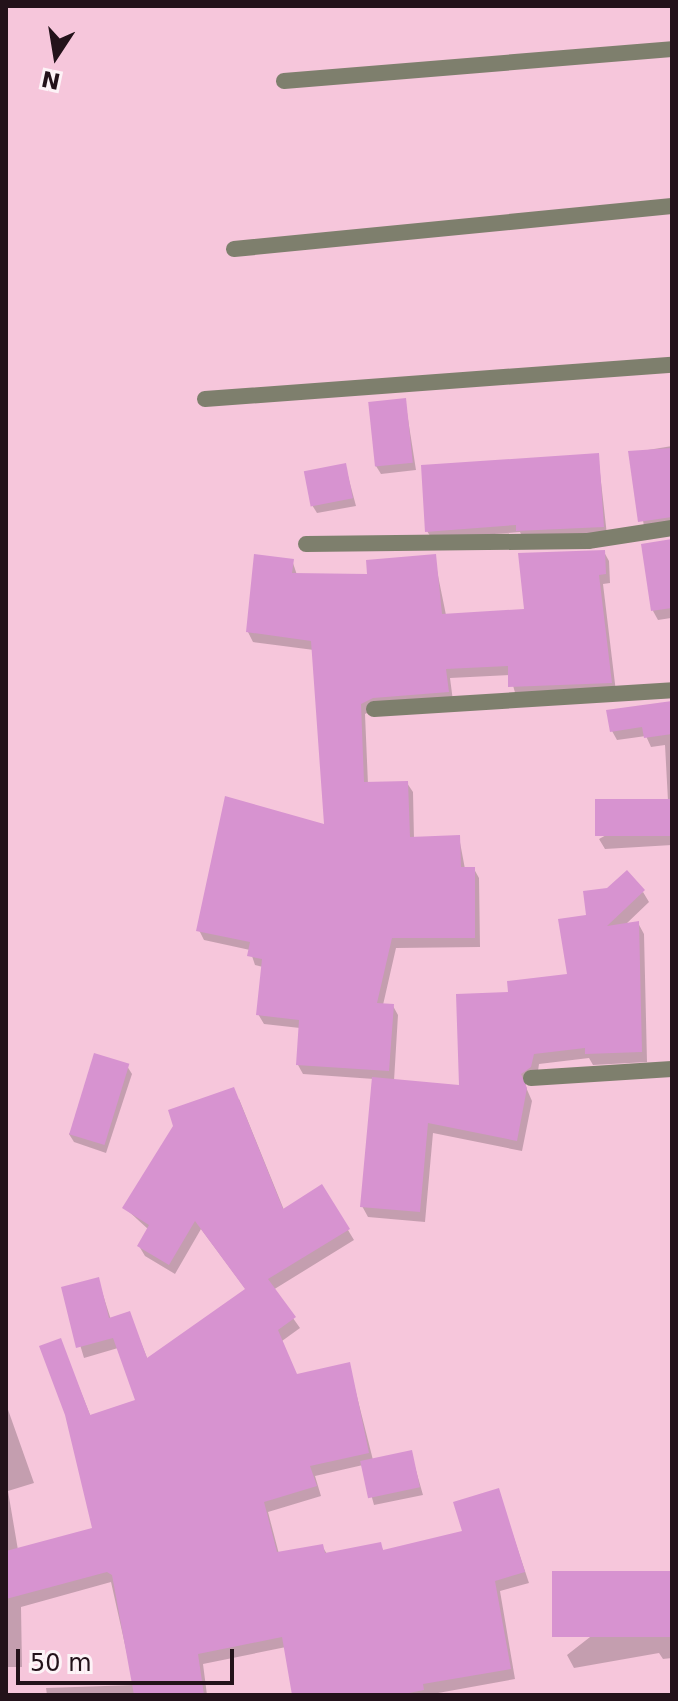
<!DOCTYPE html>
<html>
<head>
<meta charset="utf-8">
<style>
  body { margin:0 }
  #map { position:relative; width:678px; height:1701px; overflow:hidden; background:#f6c6db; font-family:"DejaVu Sans",sans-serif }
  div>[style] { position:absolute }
  .shadow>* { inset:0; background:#0003 }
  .building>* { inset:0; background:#d793d0; transform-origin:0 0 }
  .street>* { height:16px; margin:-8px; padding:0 8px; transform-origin:8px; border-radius:8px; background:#7e7f6d }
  span { translate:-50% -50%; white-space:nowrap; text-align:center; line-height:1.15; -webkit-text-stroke:6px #fdf3f7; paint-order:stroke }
  .frame { position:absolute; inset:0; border:8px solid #23121a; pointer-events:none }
  .north { position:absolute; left:16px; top:16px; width:80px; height:80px; -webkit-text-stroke:6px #fdf3f7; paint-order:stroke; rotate:192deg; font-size:22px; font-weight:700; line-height:32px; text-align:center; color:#23121a }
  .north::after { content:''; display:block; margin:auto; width:28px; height:36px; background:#23121a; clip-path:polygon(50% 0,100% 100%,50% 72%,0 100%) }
  .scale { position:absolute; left:16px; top:1649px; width:218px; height:36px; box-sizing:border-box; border:4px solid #23121a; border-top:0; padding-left:10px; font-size:24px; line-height:28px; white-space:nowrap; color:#23121a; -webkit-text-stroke:6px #fdf3f7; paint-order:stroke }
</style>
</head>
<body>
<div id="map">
  <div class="shadow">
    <div style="clip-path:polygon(405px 400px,416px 470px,381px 474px,376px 466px)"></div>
    <div style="clip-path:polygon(672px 446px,672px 527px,645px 531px,630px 453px)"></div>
    <div style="clip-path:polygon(598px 455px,607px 535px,523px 538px,520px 532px,432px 539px,427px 531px)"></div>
    <div style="clip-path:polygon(345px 465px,356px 506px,317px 513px,312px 505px)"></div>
    <div style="clip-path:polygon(672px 541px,672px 649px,671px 618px,658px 620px,653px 611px)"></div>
    <div style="clip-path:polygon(604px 552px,609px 561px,610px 583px,603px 584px,616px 692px,516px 696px,510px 675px,450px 678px,453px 701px,379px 707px,365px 714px,368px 784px,407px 783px,413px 792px,414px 839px,459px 837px,465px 869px,474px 869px,479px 878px,480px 947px,396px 948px,383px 1005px,393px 1006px,398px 1015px,394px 1081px,461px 1087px,510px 994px,569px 976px,588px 917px,643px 892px,649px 902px,625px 925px,638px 923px,644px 934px,647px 1062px,593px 1065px,589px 1058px,539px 1064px,537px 1078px,525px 1085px,532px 1101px,522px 1151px,433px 1133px,425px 1222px,368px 1217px,362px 1206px,374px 1079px,303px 1074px,298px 1065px,300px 1028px,264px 1024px,258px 1014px,263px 967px,255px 965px,250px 950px,204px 940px,199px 930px,326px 827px,314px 650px,253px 642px,248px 632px,292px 560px,297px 575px,370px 576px,434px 556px,446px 615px,526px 610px)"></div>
    <div style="clip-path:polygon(672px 703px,672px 845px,605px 849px,599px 839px,668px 801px,665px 745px,651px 747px,646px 736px,617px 740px,612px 731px)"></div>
    <div style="clip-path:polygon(127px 1066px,132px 1074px,106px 1153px,74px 1142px,69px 1134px)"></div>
    <div style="clip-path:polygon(239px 1099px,284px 1210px,322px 1187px,354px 1240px,273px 1290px,300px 1328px,282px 1341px,297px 1376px,349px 1365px,373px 1460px,411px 1453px,423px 1495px,374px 1505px,363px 1465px,315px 1476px,321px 1496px,268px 1512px,279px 1554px,322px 1546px,327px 1554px,380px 1544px,384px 1552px,464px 1533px,498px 1490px,529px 1583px,500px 1591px,515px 1679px,427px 1695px,294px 1695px,286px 1647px,203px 1664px,207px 1695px,47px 1695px,46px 1688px,134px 1685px,111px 1582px,21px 1607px,22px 1667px,6px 1667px,6px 1404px,34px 1483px,8px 1491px,18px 1550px,94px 1530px,67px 1414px,60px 1340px,91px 1417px,138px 1401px,118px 1348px,84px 1358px,63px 1288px,98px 1279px,111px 1320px,129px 1313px,148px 1360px,247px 1291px,201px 1229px,175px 1274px,145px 1256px,139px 1246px,149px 1230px,125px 1208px)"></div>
    <div style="clip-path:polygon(672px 1573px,672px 1658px,663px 1659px,659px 1653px,574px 1668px,567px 1655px)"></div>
  </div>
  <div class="building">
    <div style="left:406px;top:398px;width:65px;height:38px;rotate:84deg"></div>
    <div style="clip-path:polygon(672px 448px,672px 517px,638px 522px,628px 451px)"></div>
    <div style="clip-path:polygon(599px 453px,604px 527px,516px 531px,516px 525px,425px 532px,421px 465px)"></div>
    <div style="left:346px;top:463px;width:36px;height:43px;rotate:79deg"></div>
    <div style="clip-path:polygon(672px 539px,672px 608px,651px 611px,641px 544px)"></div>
    <div style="clip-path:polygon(605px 550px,606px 574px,599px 575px,612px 683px,508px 687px,508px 666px,446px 669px,449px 692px,373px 698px,361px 704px,364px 782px,408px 781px,410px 837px,460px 835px,461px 867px,475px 867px,475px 938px,392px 938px,377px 1003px,394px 1004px,389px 1071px,296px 1065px,299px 1020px,256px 1015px,262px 959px,247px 956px,250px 942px,196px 931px,225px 796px,324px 824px,311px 641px,246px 632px,254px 554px,294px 559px,292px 573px,367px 574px,366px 560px,436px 554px,442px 614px,524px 609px,518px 553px)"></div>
    <div style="clip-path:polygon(672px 701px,672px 734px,644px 738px,642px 727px,610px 732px,606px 710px)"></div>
    <div style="left:672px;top:799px;width:37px;height:77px;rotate:90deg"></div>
    <div style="clip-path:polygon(627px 870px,645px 890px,607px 926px,639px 921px,642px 1052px,585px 1054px,585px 1048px,534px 1054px,531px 1067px,521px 1074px,527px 1088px,517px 1141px,428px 1123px,420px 1212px,360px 1207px,372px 1077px,459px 1085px,456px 994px,508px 992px,507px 981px,567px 974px,558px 919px,586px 915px,583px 891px,607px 888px)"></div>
    <div style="left:94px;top:1053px;width:37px;height:85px;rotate:17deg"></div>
    <div style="clip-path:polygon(234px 1087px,283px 1209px,322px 1184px,350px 1229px,268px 1279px,296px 1317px,278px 1330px,297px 1374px,350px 1362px,369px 1453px,310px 1466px,317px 1486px,264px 1502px,277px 1552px,323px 1544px,325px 1553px,381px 1542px,383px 1550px,462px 1531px,453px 1502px,499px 1488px,525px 1572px,495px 1581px,511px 1669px,423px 1684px,424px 1690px,399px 1695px,292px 1695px,282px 1637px,198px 1654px,204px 1695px,134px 1695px,112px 1575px,107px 1572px,6px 1599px,6px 1551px,92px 1528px,65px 1415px,39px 1346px,61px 1338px,90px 1415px,135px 1400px,113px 1338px,76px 1348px,61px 1287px,99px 1277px,109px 1318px,130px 1311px,147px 1358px,245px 1289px,195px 1221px,169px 1265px,137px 1246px,149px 1225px,122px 1208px,173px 1126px,168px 1110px)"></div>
    <div style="left:412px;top:1450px;width:38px;height:53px;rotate:78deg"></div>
    <div style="left:672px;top:1571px;width:66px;height:120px;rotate:90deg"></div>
  </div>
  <div class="street">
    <div style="left:284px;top:81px;width:389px;rotate:-4.7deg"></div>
    <div style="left:234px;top:249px;width:440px;rotate:-5.6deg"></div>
    <div style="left:205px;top:399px;width:468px;rotate:-4.2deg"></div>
    <div style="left:306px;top:544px;width:282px;rotate:-0.6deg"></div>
    <div style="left:588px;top:541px;width:85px;rotate:-8.8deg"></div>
    <div style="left:374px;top:709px;width:299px;rotate:-3.6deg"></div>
    <div style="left:531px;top:1078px;width:141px;rotate:-3.7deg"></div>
  </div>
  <div class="frame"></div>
  <div class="north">N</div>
  <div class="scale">50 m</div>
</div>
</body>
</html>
